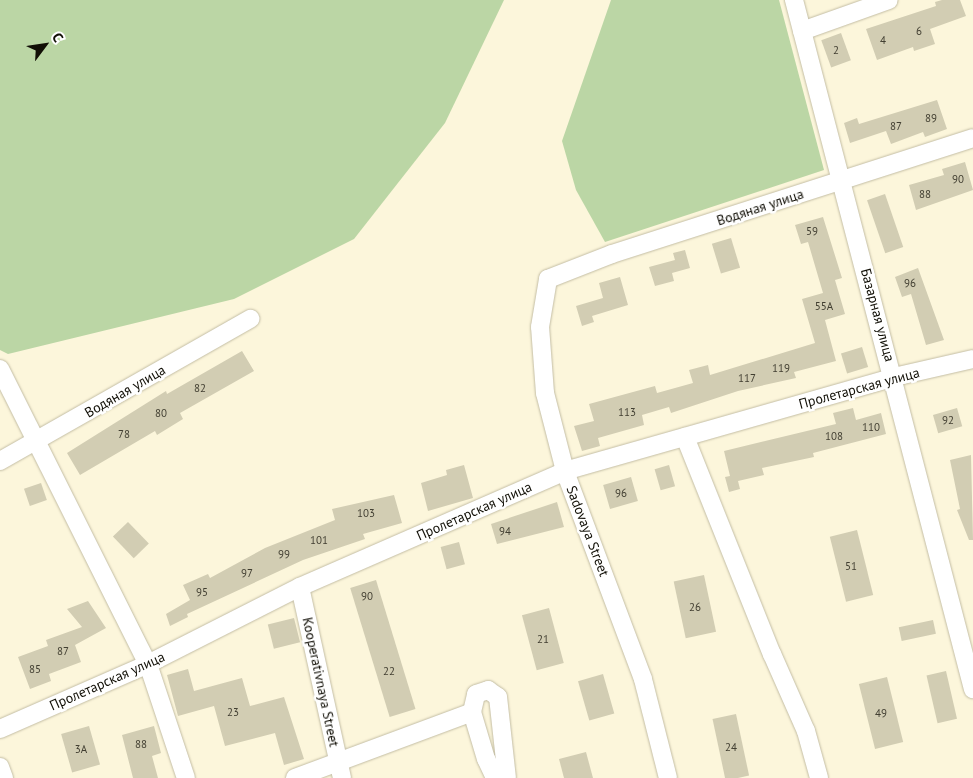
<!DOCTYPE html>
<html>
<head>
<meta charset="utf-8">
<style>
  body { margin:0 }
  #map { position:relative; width:973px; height:778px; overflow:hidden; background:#fcf6db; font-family:"PT Sans",sans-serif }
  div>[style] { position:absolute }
  .green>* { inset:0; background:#bbd6a5 }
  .building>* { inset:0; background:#d2cdb3; transform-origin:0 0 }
  .roads { filter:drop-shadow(0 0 1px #c3bda4) drop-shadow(0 0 1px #c3bda4) }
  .minor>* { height:18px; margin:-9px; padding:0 9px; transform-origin:9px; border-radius:9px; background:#fff }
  span { translate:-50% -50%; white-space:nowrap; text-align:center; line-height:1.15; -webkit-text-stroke:5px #fff; paint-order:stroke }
  .number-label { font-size:11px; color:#413e31 }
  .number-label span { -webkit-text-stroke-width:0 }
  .street-label { font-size:14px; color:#110f06 }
  .north { position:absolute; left:20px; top:20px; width:50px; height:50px; -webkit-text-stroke:4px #fff; paint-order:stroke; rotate:59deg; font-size:14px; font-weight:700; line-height:20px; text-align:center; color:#110f06 }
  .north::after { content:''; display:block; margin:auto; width:18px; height:22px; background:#110f06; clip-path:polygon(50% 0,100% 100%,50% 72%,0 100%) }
</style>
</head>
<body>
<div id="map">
  <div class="green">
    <div style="clip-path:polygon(0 0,504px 0,445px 123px,354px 239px,234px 299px,8px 354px,0 350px)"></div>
    <div style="clip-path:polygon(611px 0,779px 0,824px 170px,605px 242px,576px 190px,562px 141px)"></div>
  </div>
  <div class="building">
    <div style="clip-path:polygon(942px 0,960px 0,966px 16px,930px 29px,935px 44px,914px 51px,913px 47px,877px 60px,866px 29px,936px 6px,935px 2px)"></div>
    <div style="left:841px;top:33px;width:29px;height:21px;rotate:70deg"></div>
    <div style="clip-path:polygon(937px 100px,947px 129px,925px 137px,923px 132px,891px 144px,886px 131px,850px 143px,844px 123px,857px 118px,859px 124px)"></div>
    <div style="clip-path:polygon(965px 162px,973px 190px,916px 210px,909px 185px,944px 175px,942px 169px)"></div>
    <div style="left:885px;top:194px;width:56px;height:19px;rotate:71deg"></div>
    <div style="clip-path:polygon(823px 217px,842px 278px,835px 280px,845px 314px,825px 320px,836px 361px,794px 372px,796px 378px,738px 391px,671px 413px,669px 407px,642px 415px,644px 425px,598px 438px,600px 446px,582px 451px,574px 426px,594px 421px,589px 404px,655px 386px,657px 393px,693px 383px,689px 370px,708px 365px,710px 375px,815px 343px,802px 299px,823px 293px,808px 242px,801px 244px,795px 225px)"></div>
    <div style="left:731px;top:238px;width:31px;height:20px;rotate:73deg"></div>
    <div style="clip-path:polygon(685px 250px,690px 268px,672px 273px,674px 281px,655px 286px,649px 267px,675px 260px,673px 253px)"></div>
    <div style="clip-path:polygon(918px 268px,944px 340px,926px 345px,911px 294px,902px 297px,895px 277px)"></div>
    <div style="clip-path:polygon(620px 277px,628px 305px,592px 316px,594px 322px,582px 326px,576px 306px,603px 298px,599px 283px)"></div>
    <div style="left:862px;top:347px;width:21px;height:22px;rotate:73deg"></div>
    <div style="clip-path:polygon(242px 351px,254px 371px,180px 413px,183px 419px,157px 435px,155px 431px,80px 475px,67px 453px,166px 391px,167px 394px)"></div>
    <div style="clip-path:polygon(853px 408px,856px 420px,881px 413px,886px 434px,813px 453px,814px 457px,762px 468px,764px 475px,738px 481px,740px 489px,729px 492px,725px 477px,730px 476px,724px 451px,836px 424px,833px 413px)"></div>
    <div style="left:957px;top:408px;width:19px;height:25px;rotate:74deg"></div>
    <div style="clip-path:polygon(971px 455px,973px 540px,969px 540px,957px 510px,960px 509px,950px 460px)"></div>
    <div style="clip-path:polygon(464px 465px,473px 498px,428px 511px,421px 483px,447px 475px,446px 470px)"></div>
    <div style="left:669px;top:465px;width:22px;height:15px;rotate:74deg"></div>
    <div style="left:631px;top:477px;width:25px;height:29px;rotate:74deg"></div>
    <div style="left:41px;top:483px;width:18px;height:18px;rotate:71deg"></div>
    <div style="clip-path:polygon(394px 495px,402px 523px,363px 534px,365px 539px,303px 560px,187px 614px,188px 617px,170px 626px,166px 614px,190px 600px,183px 585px,208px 574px,210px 578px,265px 548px,335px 520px,332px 509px)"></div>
    <div style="clip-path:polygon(557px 502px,564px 527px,497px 544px,491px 524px)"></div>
    <div style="left:128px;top:522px;width:30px;height:21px;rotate:46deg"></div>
    <div style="left:857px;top:530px;width:67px;height:28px;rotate:76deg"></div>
    <div style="left:459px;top:542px;width:23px;height:19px;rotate:75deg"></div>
    <div style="left:704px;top:575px;width:58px;height:31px;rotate:78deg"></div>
    <div style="left:376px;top:580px;width:135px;height:27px;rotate:73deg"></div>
    <div style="clip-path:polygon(88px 601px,106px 628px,75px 645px,81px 662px,49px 674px,51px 681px,30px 689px,18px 657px,48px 646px,46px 640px,82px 627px,67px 609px)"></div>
    <div style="left:549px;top:608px;width:57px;height:28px;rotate:75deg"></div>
    <div style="left:294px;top:618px;width:25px;height:27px;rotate:76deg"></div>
    <div style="left:933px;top:620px;width:14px;height:35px;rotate:78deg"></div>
    <div style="clip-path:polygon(188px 669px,194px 691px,242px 678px,250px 706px,284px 697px,304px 759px,284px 765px,275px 733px,225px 746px,214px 706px,178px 716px,167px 675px)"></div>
    <div style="left:946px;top:671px;width:49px;height:20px;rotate:77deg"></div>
    <div style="left:603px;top:674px;width:41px;height:26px;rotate:74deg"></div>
    <div style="left:887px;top:677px;width:67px;height:29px;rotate:76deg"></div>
    <div style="left:736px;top:714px;width:63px;height:24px;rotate:78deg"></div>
    <div style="left:89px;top:726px;width:40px;height:29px;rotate:74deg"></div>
    <div style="clip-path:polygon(154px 726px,161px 753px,152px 756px,158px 778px,133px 778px,122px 735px)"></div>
    <div style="clip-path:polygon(586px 752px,593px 778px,564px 778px,559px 759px)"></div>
  </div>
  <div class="roads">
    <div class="minor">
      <div style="left:794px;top:0;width:712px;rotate:75.44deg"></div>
      <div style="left:802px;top:31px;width:92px;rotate:-19.6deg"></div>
      <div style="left:0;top:369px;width:330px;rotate:63.4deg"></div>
      <div style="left:148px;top:664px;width:120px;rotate:71.6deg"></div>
      <div style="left:685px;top:437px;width:234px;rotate:68.2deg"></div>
      <div style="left:772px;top:654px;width:84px;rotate:66.2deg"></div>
      <div style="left:806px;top:731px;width:49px;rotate:74.5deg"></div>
      <div style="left:0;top:461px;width:288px;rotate:-29.6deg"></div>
      <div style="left:300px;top:587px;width:196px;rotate:77.6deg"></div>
      <div style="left:0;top:729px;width:162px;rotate:-23.7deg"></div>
      <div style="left:148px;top:664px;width:170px;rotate:-26.9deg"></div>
      <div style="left:300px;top:587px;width:289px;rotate:-23.6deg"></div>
      <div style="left:565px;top:471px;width:342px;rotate:-15.9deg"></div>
      <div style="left:894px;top:377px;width:81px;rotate:-12.8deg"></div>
      <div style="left:0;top:767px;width:12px;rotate:70deg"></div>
      <div style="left:295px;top:778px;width:189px;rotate:-20.4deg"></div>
      <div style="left:495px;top:778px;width:21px;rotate:-115deg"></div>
      <div style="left:486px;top:759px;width:49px;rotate:-106.6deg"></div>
      <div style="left:472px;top:712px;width:18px;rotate:-77deg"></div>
      <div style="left:476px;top:694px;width:13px;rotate:-18deg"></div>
      <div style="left:488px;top:690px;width:12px;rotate:35deg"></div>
      <div style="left:498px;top:697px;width:81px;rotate:83.7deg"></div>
      <div style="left:668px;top:778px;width:102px;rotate:-104.2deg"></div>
      <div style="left:643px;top:679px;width:222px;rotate:-110.6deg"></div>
      <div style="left:565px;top:471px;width:81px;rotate:-104.4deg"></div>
      <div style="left:545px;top:393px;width:66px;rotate:-94.3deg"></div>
      <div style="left:540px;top:327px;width:49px;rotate:-80.5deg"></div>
      <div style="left:548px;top:279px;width:69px;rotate:-21.3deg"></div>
      <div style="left:612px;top:254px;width:379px;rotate:-17.8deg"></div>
    </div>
  </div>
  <div class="number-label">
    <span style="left:919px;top:31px">6</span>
    <span style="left:883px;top:40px">4</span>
    <span style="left:836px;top:50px">2</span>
    <span style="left:931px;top:118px">89</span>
    <span style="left:896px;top:126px">87</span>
    <span style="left:958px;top:179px">90</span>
    <span style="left:925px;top:194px">88</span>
    <span style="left:812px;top:231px">59</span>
    <span style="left:910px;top:283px">96</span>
    <span style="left:824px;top:306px">55А</span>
    <span style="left:781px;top:368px">119</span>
    <span style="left:747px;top:378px">117</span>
    <span style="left:200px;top:388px">82</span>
    <span style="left:627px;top:412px">113</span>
    <span style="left:161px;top:413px">80</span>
    <span style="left:948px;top:420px">92</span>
    <span style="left:871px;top:427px">110</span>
    <span style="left:124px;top:434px">78</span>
    <span style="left:834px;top:436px">108</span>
    <span style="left:621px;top:493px">96</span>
    <span style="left:366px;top:513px">103</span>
    <span style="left:505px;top:531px">94</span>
    <span style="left:319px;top:540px">101</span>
    <span style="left:284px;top:554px">99</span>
    <span style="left:851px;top:566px">51</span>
    <span style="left:247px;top:573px">97</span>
    <span style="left:202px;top:592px">95</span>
    <span style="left:367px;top:596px">90</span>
    <span style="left:695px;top:607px">26</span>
    <span style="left:543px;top:639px">21</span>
    <span style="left:63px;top:651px">87</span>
    <span style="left:35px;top:669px">85</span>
    <span style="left:389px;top:671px">22</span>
    <span style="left:233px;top:712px">23</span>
    <span style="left:881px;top:713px">49</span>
    <span style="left:141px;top:744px">88</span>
    <span style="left:731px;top:747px">24</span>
    <span style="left:81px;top:749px">3А</span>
  </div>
  <div class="street-label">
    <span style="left:760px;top:207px;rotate:-18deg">Водяная улица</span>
    <span style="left:878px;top:315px;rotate:75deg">Базарная улица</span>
    <span style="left:859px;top:388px;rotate:-15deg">Пролетарская улица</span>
    <span style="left:125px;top:391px;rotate:-30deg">Водяная улица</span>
    <span style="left:474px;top:511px;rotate:-24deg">Пролетарская улица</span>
    <span style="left:588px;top:531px;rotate:69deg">Sadovaya Street</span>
    <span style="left:107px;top:681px;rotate:-24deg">Пролетарская улица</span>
    <span style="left:321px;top:682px;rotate:78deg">Kooperativnaya Street</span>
  </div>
  <div class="north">С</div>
</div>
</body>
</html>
